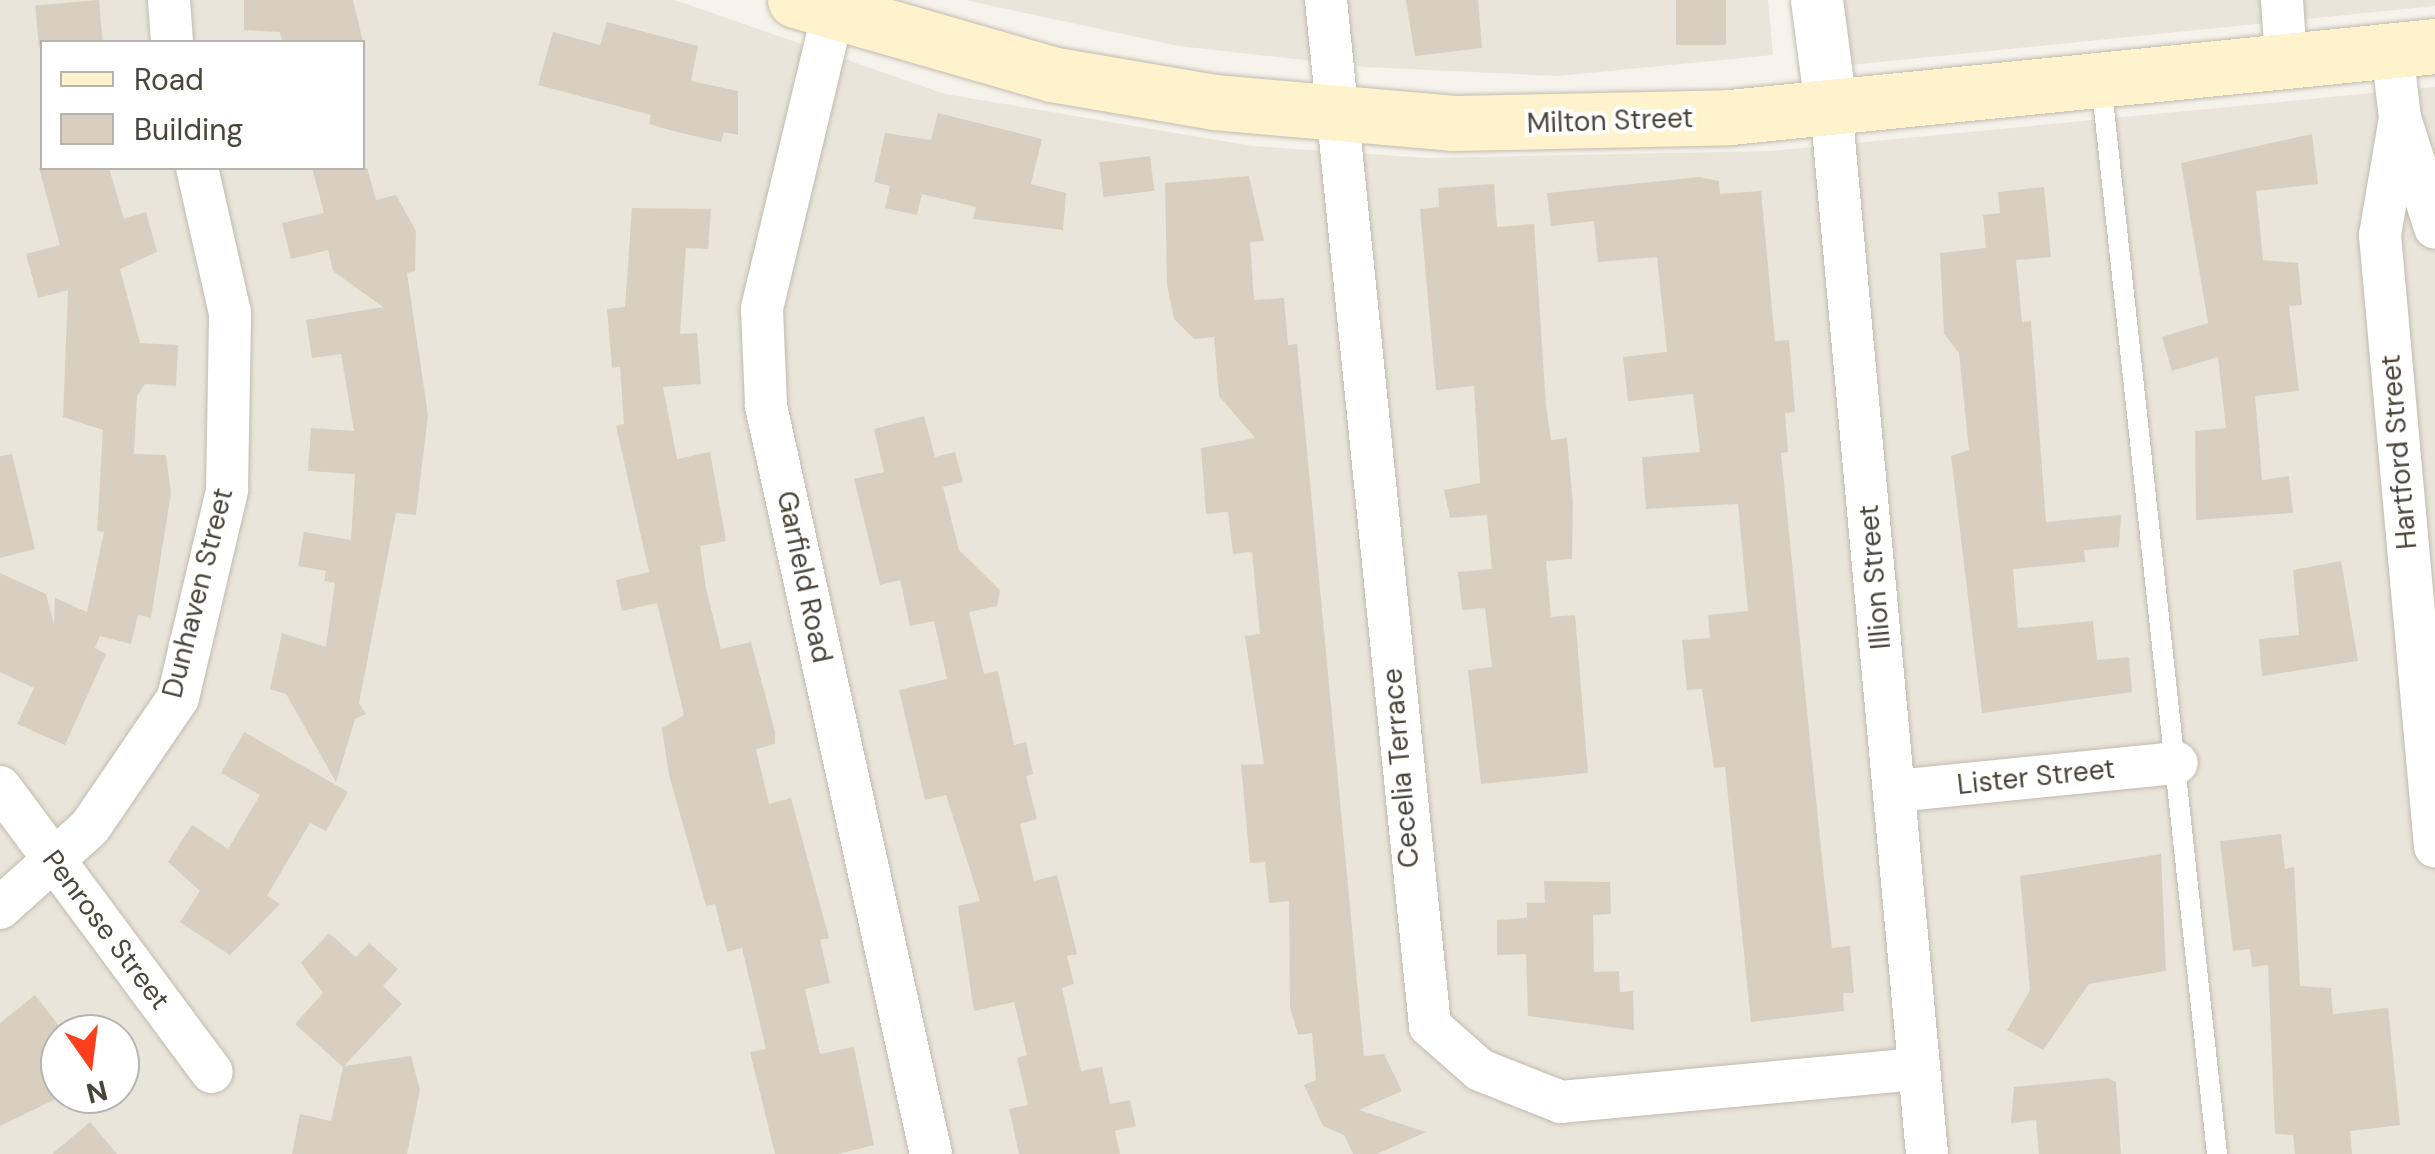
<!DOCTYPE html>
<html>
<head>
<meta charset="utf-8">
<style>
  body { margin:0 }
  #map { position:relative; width:2435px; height:1154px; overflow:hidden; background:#f6f3ec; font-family:"DM Sans",sans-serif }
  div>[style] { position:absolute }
  .residential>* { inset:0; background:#eae5da }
  .building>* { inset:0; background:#d8cfc1; transform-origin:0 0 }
  .roads { filter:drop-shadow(0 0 2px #c2bbae) drop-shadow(0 0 2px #c2bbae) }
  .service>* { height:20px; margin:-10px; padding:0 10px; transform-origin:10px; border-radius:10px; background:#fff }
  .minor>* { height:42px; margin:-21px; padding:0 21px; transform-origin:21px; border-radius:21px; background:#fff }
  .tertiary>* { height:52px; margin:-26px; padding:0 26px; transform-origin:26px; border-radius:26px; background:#fff }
  .secondary>* { height:55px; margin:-27.5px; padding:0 27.5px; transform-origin:27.5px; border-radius:27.5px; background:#fff3cd }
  span { translate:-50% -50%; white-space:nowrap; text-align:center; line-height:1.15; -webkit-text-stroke:8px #fff; paint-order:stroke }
  .street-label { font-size:28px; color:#4b4439 }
  .legend { position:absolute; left:40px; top:40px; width:325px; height:130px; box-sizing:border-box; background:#fff; border:2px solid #b7b4b0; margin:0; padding:12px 18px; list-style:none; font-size:30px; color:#4b4439 }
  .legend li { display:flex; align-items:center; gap:20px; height:50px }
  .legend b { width:50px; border:2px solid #b7b4b0 }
  .north { position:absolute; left:40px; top:1014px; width:100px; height:100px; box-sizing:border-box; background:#fff; border:2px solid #b7b4b0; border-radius:50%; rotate:166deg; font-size:28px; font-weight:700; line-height:40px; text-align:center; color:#4b4439 }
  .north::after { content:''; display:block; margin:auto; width:35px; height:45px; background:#fc3f1d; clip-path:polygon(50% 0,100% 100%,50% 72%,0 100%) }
</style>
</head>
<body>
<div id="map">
  <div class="residential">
    <div style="clip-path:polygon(evenodd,0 0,675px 0,945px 94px,1253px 146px,1428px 158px,1771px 151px,2435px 87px,2435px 1154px,0 1154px,0 0,42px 42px,362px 42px,362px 168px,42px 168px,42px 42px,0 0,60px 1034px,120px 1034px,120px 1094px,60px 1094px,60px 1034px)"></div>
    <div style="clip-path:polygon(965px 0,1768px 0,1773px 55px,1558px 76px,1366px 67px,1179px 46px)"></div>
    <div style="clip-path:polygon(1833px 0,2435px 0,2435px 6px,1840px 66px)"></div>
  </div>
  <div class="building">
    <div style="left:99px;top:0;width:42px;height:64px;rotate:85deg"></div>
    <div style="clip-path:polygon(244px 0,353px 0,363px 42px,282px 42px,280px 32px,244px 30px)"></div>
    <div style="clip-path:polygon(1406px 0,1478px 0,1482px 48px,1415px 56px)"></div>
    <div style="left:1676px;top:0;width:50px;height:45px"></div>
    <div style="clip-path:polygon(607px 22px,698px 46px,691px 81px,738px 91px,738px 135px,724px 132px,721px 142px,677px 132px,649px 124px,651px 115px,538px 85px,553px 32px,600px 45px)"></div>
    <div style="clip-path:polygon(938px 113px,1042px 139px,1031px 184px,1066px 193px,1063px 230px,973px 219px,976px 207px,922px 194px,917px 215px,885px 208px,890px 186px,874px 182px,885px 133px,931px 140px)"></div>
    <div style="clip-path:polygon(2312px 134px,2318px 184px,2256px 191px,2263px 260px,2298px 263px,2302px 305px,2289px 306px,2299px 391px,2255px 396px,2262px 480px,2289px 476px,2293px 513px,2196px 520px,2195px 431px,2226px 428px,2218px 357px,2172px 371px,2162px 337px,2208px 323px,2181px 163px)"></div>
    <div style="left:1150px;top:156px;width:35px;height:51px;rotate:83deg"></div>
    <div style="clip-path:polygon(39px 168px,109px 168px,124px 219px,146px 212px,157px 252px,120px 269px,140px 343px,178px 345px,176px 386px,145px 384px,137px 396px,134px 454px,166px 455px,171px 493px,151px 618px,138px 615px,131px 644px,100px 636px,95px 648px,106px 654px,65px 745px,17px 724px,34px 688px,0 672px,0 573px,46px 594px,54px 625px,55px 598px,87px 612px,104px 532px,97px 531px,103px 430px,63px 417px,68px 290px,38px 298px,26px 254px,60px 245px)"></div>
    <div style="clip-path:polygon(312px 168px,367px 168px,376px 200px,396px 195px,416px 231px,415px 271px,407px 273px,428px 415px,416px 515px,396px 513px,359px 703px,366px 714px,355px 719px,336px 782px,286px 694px,270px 689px,282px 633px,326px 647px,335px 583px,324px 581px,326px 571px,298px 566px,304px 532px,351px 540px,355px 474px,308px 471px,311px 428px,354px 431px,341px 354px,312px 358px,306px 320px,383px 307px,333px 271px,328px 250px,291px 259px,282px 223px,324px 213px)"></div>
    <div style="clip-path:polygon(1249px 176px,1264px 241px,1250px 242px,1254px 300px,1284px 298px,1288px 345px,1297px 344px,1364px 1056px,1384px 1054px,1402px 1091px,1359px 1110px,1426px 1132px,1377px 1154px,1353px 1154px,1344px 1135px,1323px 1126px,1304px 1085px,1316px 1080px,1312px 1033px,1298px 1035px,1290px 1007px,1289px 901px,1269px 903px,1265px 862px,1250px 863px,1241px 765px,1264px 764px,1245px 636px,1260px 634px,1252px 552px,1233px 554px,1228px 512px,1206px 514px,1201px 448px,1255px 438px,1219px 396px,1214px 337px,1194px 339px,1174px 319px,1167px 285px,1165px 183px)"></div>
    <div style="clip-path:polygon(1699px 177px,1719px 181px,1720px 194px,1761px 191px,1775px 341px,1789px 340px,1795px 412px,1785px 413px,1788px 452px,1781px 453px,1822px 859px,1832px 948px,1850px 946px,1854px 993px,1843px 993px,1844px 1011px,1751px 1022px,1725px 767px,1714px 768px,1702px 689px,1687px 690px,1682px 640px,1710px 638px,1708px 615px,1748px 611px,1738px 504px,1646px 509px,1642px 457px,1700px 452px,1693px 394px,1628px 401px,1623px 357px,1667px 352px,1657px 257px,1598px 262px,1594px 221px,1551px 226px,1547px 193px)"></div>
    <div style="clip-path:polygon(1494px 184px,1497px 227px,1534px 224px,1546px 406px,1551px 440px,1567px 438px,1573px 506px,1572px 559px,1546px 561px,1551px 617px,1575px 615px,1588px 773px,1481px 784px,1468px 670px,1492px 667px,1485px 608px,1462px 610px,1458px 572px,1492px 569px,1487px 515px,1450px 518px,1444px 490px,1480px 483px,1474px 386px,1436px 390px,1420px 209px,1439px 207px,1438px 188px)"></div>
    <div style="clip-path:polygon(2044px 187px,2051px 257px,2016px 260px,2022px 322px,2031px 321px,2046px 522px,2121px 515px,2119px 547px,2084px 550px,2085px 562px,2013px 569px,2018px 628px,2093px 621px,2097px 660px,2129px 657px,2132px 692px,1982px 713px,1951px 456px,1969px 450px,1959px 353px,1944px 334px,1940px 253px,1986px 248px,1983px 215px,2000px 213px,1998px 192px)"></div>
    <div style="clip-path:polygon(632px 208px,711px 209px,708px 249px,686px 248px,680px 334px,697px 333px,701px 384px,663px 387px,677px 459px,710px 452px,726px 541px,700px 546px,706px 588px,721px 649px,751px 642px,775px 732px,775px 744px,756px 749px,769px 804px,791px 798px,829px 938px,820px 940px,830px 983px,805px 989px,820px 1054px,854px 1047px,874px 1145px,838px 1154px,775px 1154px,750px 1052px,766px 1049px,742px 948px,727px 952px,715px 904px,706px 906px,669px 775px,662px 728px,684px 715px,657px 603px,622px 611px,616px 580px,649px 572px,616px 426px,624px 424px,620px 367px,612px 368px,607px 309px,625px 307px)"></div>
    <div style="clip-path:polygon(924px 416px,935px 457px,955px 452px,963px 482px,943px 487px,959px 550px,1000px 590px,997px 606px,969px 612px,984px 674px,998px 671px,1014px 745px,1026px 742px,1033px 774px,1026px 776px,1037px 819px,1020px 824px,1034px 881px,1057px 875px,1077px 954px,1067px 956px,1074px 984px,1062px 988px,1081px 1071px,1102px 1067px,1110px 1104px,1130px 1100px,1136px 1126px,1115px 1131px,1120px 1154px,1019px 1154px,1009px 1109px,1028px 1105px,1017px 1058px,1027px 1055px,1014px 1002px,974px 1011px,958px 906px,980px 901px,946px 795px,925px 800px,899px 690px,947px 679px,934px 621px,910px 626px,900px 580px,880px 585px,854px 479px,884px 472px,874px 429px)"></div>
    <div style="clip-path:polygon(12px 454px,35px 549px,0 558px,0 456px)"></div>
    <div style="clip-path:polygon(2341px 561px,2358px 661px,2262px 676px,2259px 639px,2299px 635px,2293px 570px)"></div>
    <div style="clip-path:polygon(244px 732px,348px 792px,326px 831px,310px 823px,267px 896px,280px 904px,230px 955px,180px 922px,200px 891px,168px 862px,192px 825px,228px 849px,260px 795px,221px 773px)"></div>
    <div style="clip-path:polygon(2281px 834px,2285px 869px,2294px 867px,2300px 986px,2331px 988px,2333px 1014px,2388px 1008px,2400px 1125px,2350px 1131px,2352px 1154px,2295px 1154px,2293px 1135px,2275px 1134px,2268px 965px,2252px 967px,2250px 949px,2233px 951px,2220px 841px)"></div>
    <div style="clip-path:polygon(2161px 854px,2166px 971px,2089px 984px,2043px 1050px,2007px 1030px,2030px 990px,2020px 876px)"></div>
    <div style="clip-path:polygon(1544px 881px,1610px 882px,1611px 914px,1593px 915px,1594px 972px,1619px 971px,1620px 992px,1633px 991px,1634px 1030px,1528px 1016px,1526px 954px,1497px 955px,1497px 920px,1527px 918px,1527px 903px,1545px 903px)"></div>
    <div style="clip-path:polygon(329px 933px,356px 957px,369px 943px,398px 969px,383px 986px,402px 1004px,344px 1066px,411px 1056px,420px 1090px,407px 1154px,292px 1154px,300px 1114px,331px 1121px,343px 1067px,295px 1024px,323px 993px,301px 963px)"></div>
    <div style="clip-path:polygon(35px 995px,60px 1027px,60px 1097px,0 1126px,0 1023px)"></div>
    <div style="clip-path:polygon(2108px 1078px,2116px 1082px,2121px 1154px,2039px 1154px,2036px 1120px,2011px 1123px,2014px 1087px)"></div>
    <div style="clip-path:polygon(90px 1122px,117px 1154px,52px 1154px)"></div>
  </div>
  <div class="roads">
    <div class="service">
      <div style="left:2101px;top:81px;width:1079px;rotate:83.83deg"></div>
    </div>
    <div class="minor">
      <div style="left:169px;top:0;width:42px;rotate:85.9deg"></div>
      <div style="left:836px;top:0;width:318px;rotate:103.5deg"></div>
      <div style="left:762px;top:309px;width:97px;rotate:87.6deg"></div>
      <div style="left:766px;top:406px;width:766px;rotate:77.56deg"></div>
      <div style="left:1326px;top:0;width:1031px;rotate:84.21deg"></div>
      <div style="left:1430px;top:1026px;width:67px;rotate:41.3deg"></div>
      <div style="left:1480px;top:1070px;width:87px;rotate:21.6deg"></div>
      <div style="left:1561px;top:1102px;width:358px;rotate:-5.3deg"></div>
      <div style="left:2282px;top:0;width:60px;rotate:86.2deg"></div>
      <div style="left:2392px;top:50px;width:68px;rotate:83.3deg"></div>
      <div style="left:2400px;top:118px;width:115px;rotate:72.3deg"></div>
      <div style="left:1831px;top:107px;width:1051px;rotate:84.76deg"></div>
      <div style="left:2400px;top:118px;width:119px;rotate:99.7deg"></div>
      <div style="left:2380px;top:235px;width:614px;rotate:84.86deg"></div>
      <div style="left:0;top:787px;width:355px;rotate:53.4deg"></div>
      <div style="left:1895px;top:791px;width:283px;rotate:-5.7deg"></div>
      <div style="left:0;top:908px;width:121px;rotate:-42deg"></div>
      <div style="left:90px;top:827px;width:156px;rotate:-55.7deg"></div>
      <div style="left:178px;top:698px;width:214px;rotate:-76.7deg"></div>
      <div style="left:227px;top:490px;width:177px;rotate:-89deg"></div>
      <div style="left:230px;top:313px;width:149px;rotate:-102.8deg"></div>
    </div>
    <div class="tertiary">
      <div style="left:1817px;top:0;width:108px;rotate:82.5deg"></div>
    </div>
    <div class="secondary">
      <div style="left:795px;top:0;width:266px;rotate:16.1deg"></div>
      <div style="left:1051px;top:74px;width:165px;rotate:9.7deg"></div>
      <div style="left:1214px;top:102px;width:241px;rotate:5deg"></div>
      <div style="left:1454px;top:123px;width:276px;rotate:-1.2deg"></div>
      <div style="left:1730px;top:117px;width:709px;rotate:-5.75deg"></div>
    </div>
  </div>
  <div class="street-label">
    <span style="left:1610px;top:121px;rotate:-2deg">Milton Street</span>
    <span style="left:2399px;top:452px;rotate:-95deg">Hartford Street</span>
    <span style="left:804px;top:577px;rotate:78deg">Garfield Road</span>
    <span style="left:1875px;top:577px;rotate:-95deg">Illion Street</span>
    <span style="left:198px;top:593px;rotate:-76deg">Dunhaven Street</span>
    <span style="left:1401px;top:768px;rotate:-95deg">Cecelia Terrace</span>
    <span style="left:2036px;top:777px;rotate:-6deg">Lister Street</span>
    <span style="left:106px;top:930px;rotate:53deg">Penrose Street</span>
  </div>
  <ul class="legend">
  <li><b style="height:12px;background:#fff3cd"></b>Road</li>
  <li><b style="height:28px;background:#d8cfc1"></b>Building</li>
  </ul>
  <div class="north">N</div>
</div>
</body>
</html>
